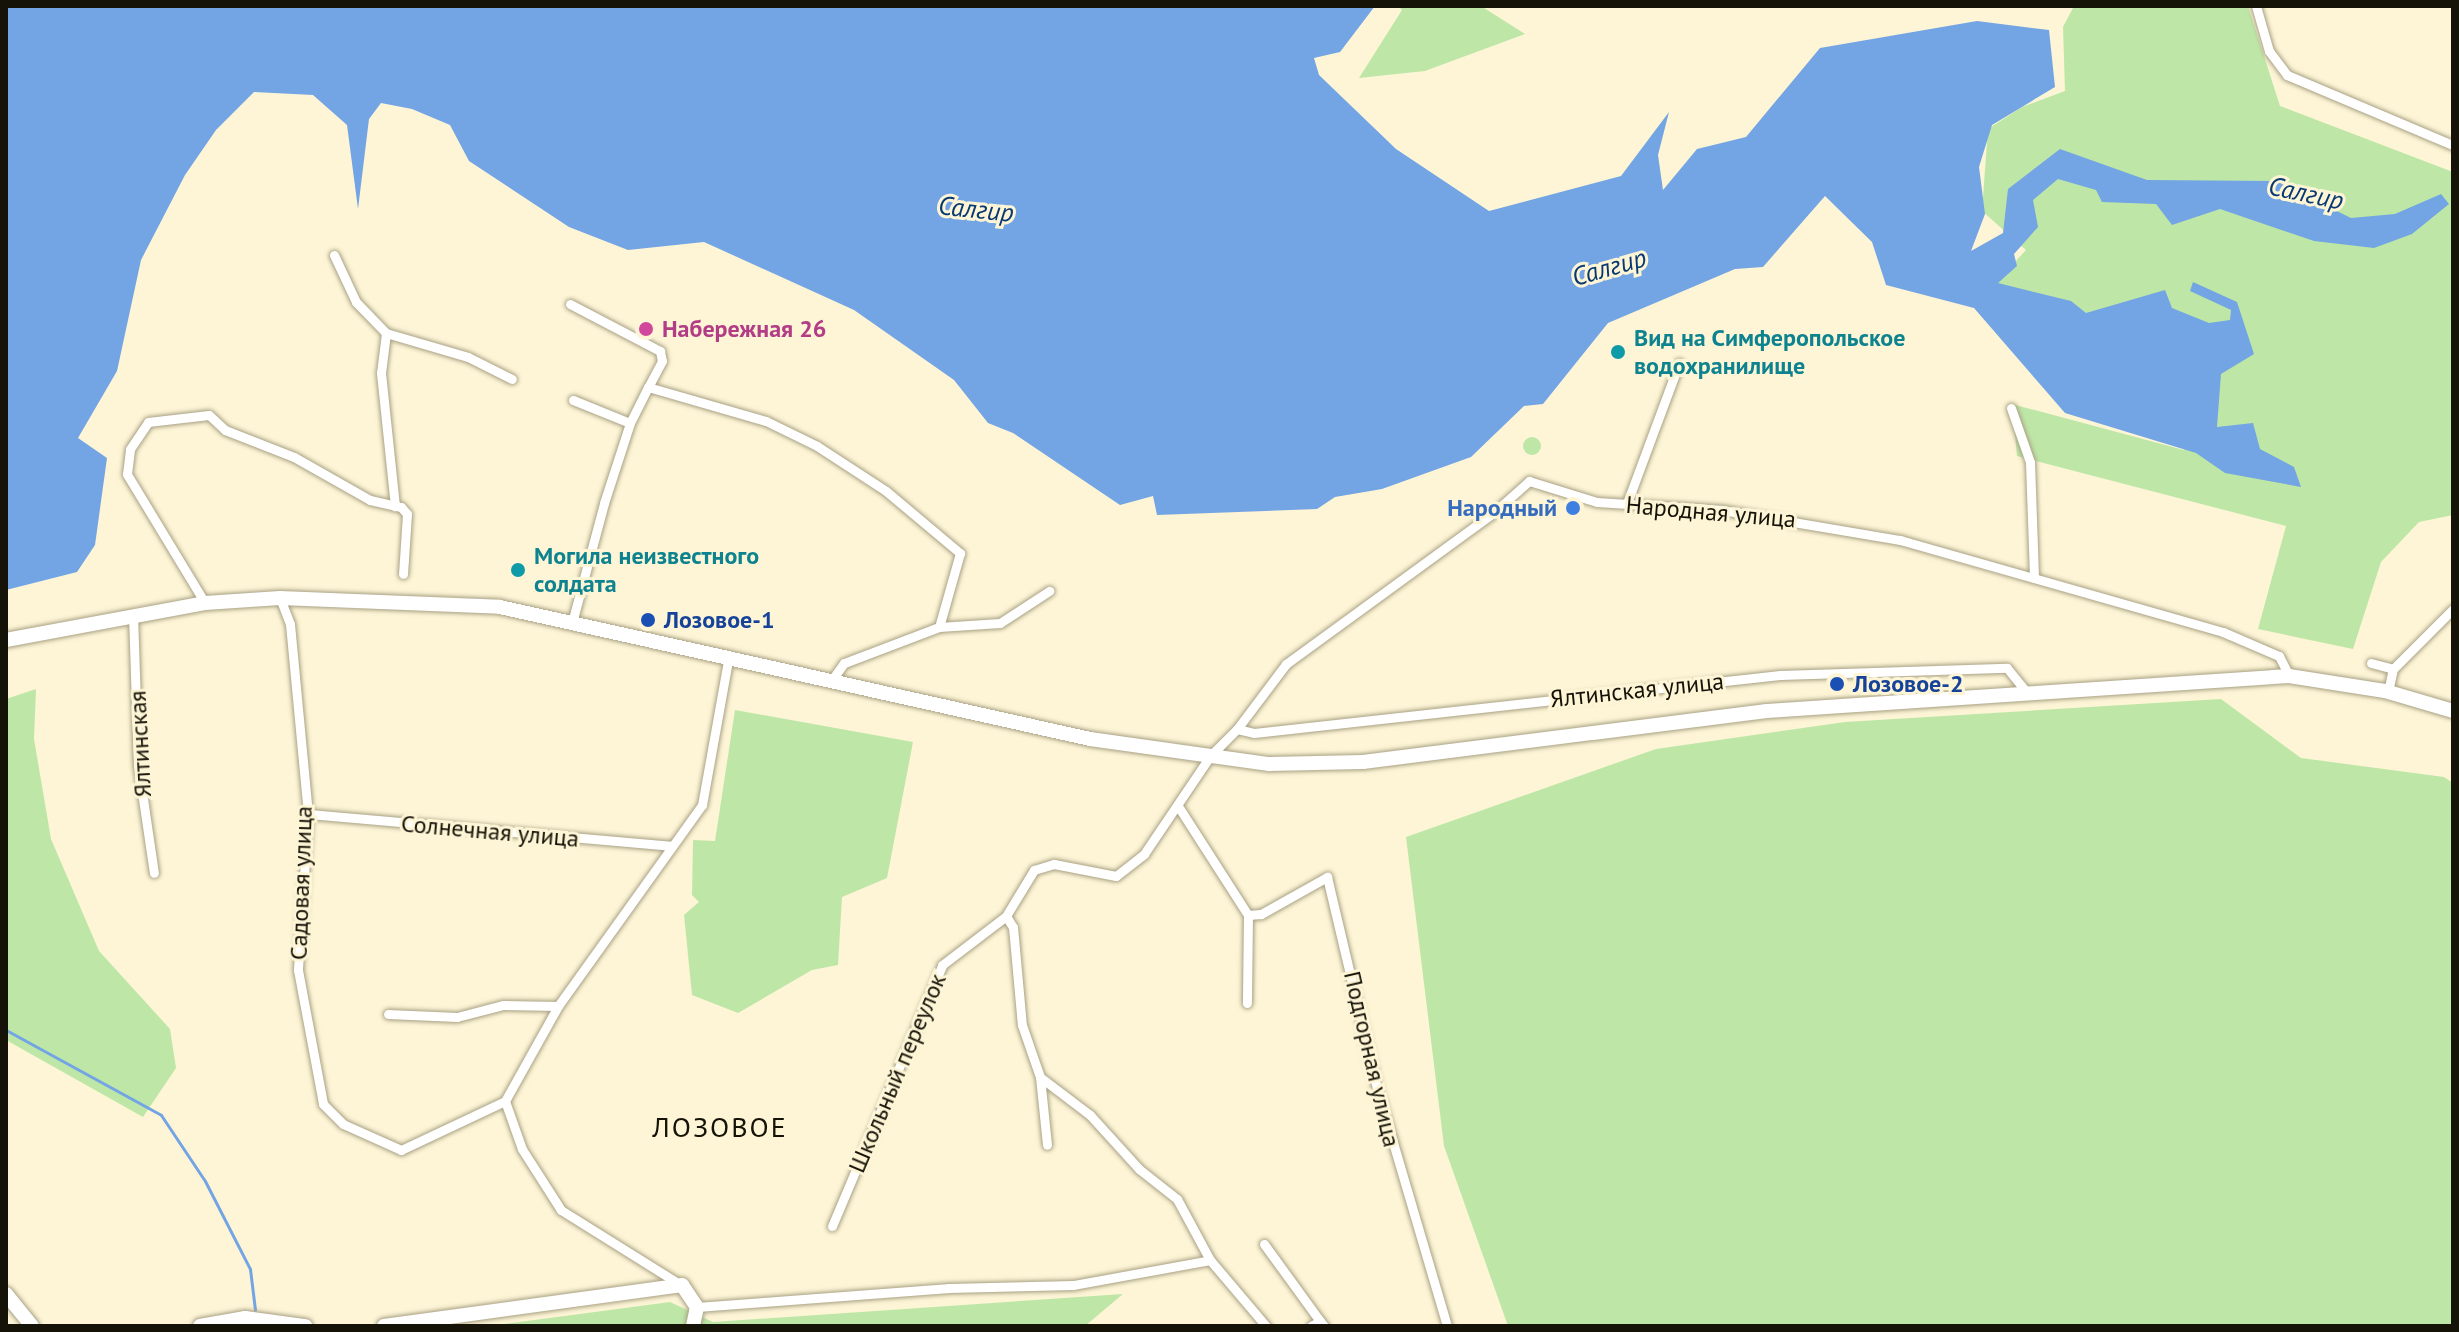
<!DOCTYPE html>
<html>
<head>
<meta charset="utf-8">
<style>
  body { margin:0 }
  #map { position:relative; width:2459px; height:1332px; overflow:hidden; background:#fdf5d6; font-family:"PT Sans",sans-serif }
  div>[style] { position:absolute }
  .green>* { inset:0; background:#bee7a7 }
  .round { border-radius:50% }
  .water>* { inset:0; background:#73a4e4 }
  .stream>* { height:3px; margin:-1.5px; padding:0 1.5px; transform-origin:1.5px; border-radius:1.5px; background:#73a4e4 }
  .roads { filter:drop-shadow(0 0 2px #a9a184) drop-shadow(0 0 2px #a9a184) }
  .street>* { height:9px; margin:-4.5px; padding:0 4.5px; transform-origin:4.5px; border-radius:4.5px; background:#fff }
  .secondary>* { height:14px; margin:-7px; padding:0 7px; transform-origin:7px; border-radius:7px; background:#fff }
  .primary>* { height:14px; margin:-7px; padding:0 7px; transform-origin:7px; border-radius:7px; background:#fff }
  .dots>* { width:22px; height:22px; translate:-50% -50%; box-sizing:border-box; border:4px solid #fdf5d6; border-radius:50% }
  span { translate:-50% -50%; white-space:nowrap; text-align:center; line-height:1.15; -webkit-text-stroke:6px #fdf5d6; paint-order:stroke }
  .hotel-label { font-size:24px; color:#b23c85; font-weight:700 }
  .left { translate:0 -50%; text-align:left }
  .culture-label { font-size:24px; color:#0d838f; font-weight:700 }
  .shop-label { font-size:24px; color:#366cbe; font-weight:700 }
  .right { translate:-100% -50%; text-align:right }
  .street-label { font-size:24px; color:#151207 }
  .transit-label { font-size:24px; color:#164399; font-weight:700 }
  .water-label { font-size:26px; color:#073972; font-style:italic }
  .quarter-label { font-size:28px; color:#151207; letter-spacing:2px }
  .frame { position:absolute; inset:0; border:8px solid #151207; pointer-events:none }
</style>
</head>
<body>
<div id="map">
  <div class="green">
    <div style="clip-path:polygon(1398px 6px,1481px 6px,1525px 34px,1425px 71px,1359px 78px,1402px 10px)"></div>
    <div style="clip-path:polygon(2074px 6px,2248px 6px,2280px 106px,2453px 172px,2453px 515px,2419px 522px,2381px 562px,2353px 649px,2258px 629px,2286px 526px,2017px 456px,2012px 404px,2184px 450px,2194px 373px,1990px 289px,2026px 250px,1982px 211px,1988px 129px,2022px 107px,2065px 91px,2063px 27px)"></div>
    <div class="round" style="left:1523px;top:437px;width:18px;height:18px"></div>
    <div style="clip-path:polygon(36px 689px,34px 739px,51px 839px,99px 951px,170px 1029px,176px 1068px,143px 1117px,6px 1040px,6px 699px)"></div>
    <div style="clip-path:polygon(2221px 699px,2301px 758px,2444px 777px,2453px 783px,2453px 1326px,1508px 1326px,1444px 1146px,1406px 837px,1656px 749px,1845px 722px)"></div>
    <div style="clip-path:polygon(735px 710px,913px 742px,887px 878px,842px 897px,838px 965px,812px 970px,738px 1013px,692px 995px,684px 915px,699px 902px,692px 895px,693px 840px,715px 841px)"></div>
    <div style="clip-path:polygon(1123px 1294px,1085px 1326px,489px 1326px,670px 1302px,713px 1322px)"></div>
  </div>
  <div class="water">
    <div style="clip-path:polygon(6px 6px,1375px 6px,1340px 52px,1314px 58px,1319px 75px,1396px 149px,1489px 211px,1621px 176px,1669px 112px,1658px 155px,1663px 190px,1697px 149px,1746px 137px,1820px 48px,1977px 21px,2049px 30px,2055px 87px,1992px 125px,1979px 167px,1985px 214px,1971px 251px,2003px 233px,2008px 189px,2060px 149px,2147px 180px,2276px 181px,2351px 218px,2395px 214px,2441px 194px,2449px 204px,2412px 234px,2374px 248px,2314px 241px,2220px 209px,2172px 225px,2156px 204px,2102px 202px,2096px 190px,2058px 179px,2033px 200px,2038px 227px,2014px 254px,2017px 266px,1998px 283px,2071px 301px,2086px 313px,2165px 290px,2172px 308px,2209px 323px,2230px 320px,2231px 310px,2190px 291px,2193px 282px,2237px 302px,2254px 354px,2221px 374px,2217px 427px,2253px 423px,2260px 449px,2294px 467px,2301px 487px,2225px 473px,2196px 453px,2065px 413px,1974px 308px,1886px 285px,1872px 242px,1825px 196px,1763px 267px,1735px 269px,1608px 323px,1543px 404px,1524px 406px,1471px 457px,1382px 489px,1335px 497px,1317px 509px,1157px 515px,1153px 496px,1120px 505px,1013px 433px,988px 423px,954px 380px,854px 310px,704px 242px,628px 250px,569px 227px,469px 161px,450px 125px,412px 109px,381px 103px,369px 119px,358px 209px,347px 125px,313px 95px,254px 92px,216px 130px,185px 175px,141px 260px,117px 371px,78px 438px,107px 458px,95px 545px,77px 572px,6px 590px)"></div>
  </div>
  <div class="stream">
    <div style="left:6px;top:1030px;width:177px;rotate:28.7deg"></div>
    <div style="left:161px;top:1115px;width:79px;rotate:56.3deg"></div>
    <div style="left:205px;top:1181px;width:99px;rotate:62.9deg"></div>
    <div style="left:250px;top:1269px;width:41px;rotate:83deg"></div>
  </div>
  <div class="roads">
    <div class="street">
      <div style="left:2256px;top:6px;width:47px;rotate:73.9deg"></div>
      <div style="left:2269px;top:51px;width:30px;rotate:53deg"></div>
      <div style="left:2287px;top:75px;width:180px;rotate:22.9deg"></div>
      <div style="left:334px;top:255px;width:52px;rotate:64.9deg"></div>
      <div style="left:356px;top:302px;width:43px;rotate:45.9deg"></div>
      <div style="left:386px;top:333px;width:85px;rotate:16.3deg"></div>
      <div style="left:468px;top:357px;width:49px;rotate:26.6deg"></div>
      <div style="left:570px;top:304px;width:102px;rotate:27.6deg"></div>
      <div style="left:660px;top:351px;width:10px;rotate:79deg"></div>
      <div style="left:662px;top:361px;width:30px;rotate:118deg"></div>
      <div style="left:648px;top:387px;width:123px;rotate:16.1deg"></div>
      <div style="left:766px;top:421px;width:57px;rotate:26.1deg"></div>
      <div style="left:817px;top:446px;width:82px;rotate:33.1deg"></div>
      <div style="left:886px;top:491px;width:97px;rotate:40deg"></div>
      <div style="left:960px;top:553px;width:77px;rotate:105.8deg"></div>
      <div style="left:939px;top:627px;width:102px;rotate:159.2deg"></div>
      <div style="left:844px;top:663px;width:22px;rotate:126deg"></div>
      <div style="left:386px;top:333px;width:40px;rotate:97.1deg"></div>
      <div style="left:381px;top:373px;width:134px;rotate:84deg"></div>
      <div style="left:573px;top:400px;width:61px;rotate:22deg"></div>
      <div style="left:2011px;top:408px;width:57px;rotate:70.6deg"></div>
      <div style="left:2030px;top:462px;width:116px;rotate:88deg"></div>
      <div style="left:1627px;top:503px;width:149px;rotate:-69.6deg"></div>
      <div style="left:280px;top:598px;width:28px;rotate:69deg"></div>
      <div style="left:290px;top:624px;width:191px;rotate:84.6deg"></div>
      <div style="left:308px;top:814px;width:156px;rotate:93.7deg"></div>
      <div style="left:298px;top:970px;width:136px;rotate:79.4deg"></div>
      <div style="left:323px;top:1104px;width:28px;rotate:45deg"></div>
      <div style="left:343px;top:1124px;width:64px;rotate:24.1deg"></div>
      <div style="left:401px;top:1150px;width:115px;rotate:-25.2deg"></div>
      <div style="left:205px;top:603px;width:151px;rotate:-121.2deg"></div>
      <div style="left:127px;top:474px;width:25px;rotate:-83deg"></div>
      <div style="left:130px;top:449px;width:32px;rotate:-56deg"></div>
      <div style="left:148px;top:422px;width:61px;rotate:-6.5deg"></div>
      <div style="left:209px;top:415px;width:22px;rotate:43deg"></div>
      <div style="left:225px;top:430px;width:74px;rotate:21.4deg"></div>
      <div style="left:294px;top:457px;width:87px;rotate:29.5deg"></div>
      <div style="left:370px;top:500px;width:32px;rotate:13deg"></div>
      <div style="left:401px;top:507px;width:9px;rotate:49deg"></div>
      <div style="left:407px;top:514px;width:60px;rotate:93.8deg"></div>
      <div style="left:133px;top:614px;width:151px;rotate:88.1deg"></div>
      <div style="left:138px;top:765px;width:109px;rotate:81.6deg"></div>
      <div style="left:573px;top:619px;width:120px;rotate:-75deg"></div>
      <div style="left:604px;top:503px;width:84px;rotate:-72deg"></div>
      <div style="left:630px;top:423px;width:40px;rotate:-63.4deg"></div>
      <div style="left:939px;top:627px;width:61px;rotate:-3.8deg"></div>
      <div style="left:1000px;top:623px;width:59px;rotate:-33.1deg"></div>
      <div style="left:2371px;top:663px;width:23px;rotate:15deg"></div>
      <div style="left:2388px;top:692px;width:24px;rotate:-78deg"></div>
      <div style="left:2393px;top:669px;width:85px;rotate:-45deg"></div>
      <div style="left:1237px;top:729px;width:17px;rotate:13deg"></div>
      <div style="left:1254px;top:733px;width:529px;rotate:-6.29deg"></div>
      <div style="left:1780px;top:675px;width:227px;rotate:-1.8deg"></div>
      <div style="left:2007px;top:668px;width:32px;rotate:51deg"></div>
      <div style="left:1178px;top:806px;width:130px;rotate:57.3deg"></div>
      <div style="left:1248px;top:915px;width:88px;rotate:90.7deg"></div>
      <div style="left:308px;top:814px;width:365px;rotate:5deg"></div>
      <div style="left:1248px;top:915px;width:13px;rotate:-4deg"></div>
      <div style="left:1261px;top:914px;width:76px;rotate:-29.3deg"></div>
      <div style="left:1327px;top:877px;width:217px;rotate:76.7deg"></div>
      <div style="left:1377px;top:1088px;width:248px;rotate:73.6deg"></div>
      <div style="left:1006px;top:916px;width:13px;rotate:58deg"></div>
      <div style="left:1013px;top:927px;width:98px;rotate:84.8deg"></div>
      <div style="left:1022px;top:1025px;width:55px;rotate:70.9deg"></div>
      <div style="left:1040px;top:1077px;width:63px;rotate:37.2deg"></div>
      <div style="left:1090px;top:1115px;width:73px;rotate:47.8deg"></div>
      <div style="left:1139px;top:1169px;width:48px;rotate:38.3deg"></div>
      <div style="left:1177px;top:1199px;width:69px;rotate:61.6deg"></div>
      <div style="left:1210px;top:1260px;width:87px;rotate:49.7deg"></div>
      <div style="left:388px;top:1014px;width:69px;rotate:2.5deg"></div>
      <div style="left:457px;top:1017px;width:48px;rotate:-14.6deg"></div>
      <div style="left:503px;top:1005px;width:55px;rotate:1deg"></div>
      <div style="left:1040px;top:1077px;width:68px;rotate:84.1deg"></div>
      <div style="left:832px;top:1226px;width:283px;rotate:-67.1deg"></div>
      <div style="left:942px;top:965px;width:81px;rotate:-37.4deg"></div>
      <div style="left:1006px;top:916px;width:54px;rotate:-58.7deg"></div>
      <div style="left:1034px;top:870px;width:21px;rotate:-17deg"></div>
      <div style="left:1054px;top:864px;width:63px;rotate:11deg"></div>
      <div style="left:1116px;top:876px;width:36px;rotate:-38deg"></div>
      <div style="left:1144px;top:854px;width:118px;rotate:-56deg"></div>
      <div style="left:1210px;top:756px;width:38px;rotate:-45deg"></div>
      <div style="left:1237px;top:729px;width:81px;rotate:-53deg"></div>
      <div style="left:1286px;top:664px;width:255px;rotate:-36.1deg"></div>
      <div style="left:1492px;top:514px;width:50px;rotate:-41.7deg"></div>
      <div style="left:1529px;top:481px;width:71px;rotate:17.2deg"></div>
      <div style="left:1597px;top:502px;width:125px;rotate:3.7deg"></div>
      <div style="left:1722px;top:510px;width:181px;rotate:9.6deg"></div>
      <div style="left:1900px;top:540px;width:336px;rotate:15.9deg"></div>
      <div style="left:2223px;top:632px;width:61px;rotate:23.2deg"></div>
      <div style="left:2279px;top:656px;width:22px;rotate:63deg"></div>
      <div style="left:1264px;top:1244px;width:95px;rotate:54deg"></div>
      <div style="left:681px;top:1285px;width:142px;rotate:-148deg"></div>
      <div style="left:561px;top:1210px;width:72px;rotate:-122.6deg"></div>
      <div style="left:522px;top:1149px;width:51px;rotate:-109.5deg"></div>
      <div style="left:505px;top:1101px;width:109px;rotate:-60.8deg"></div>
      <div style="left:558px;top:1006px;width:247px;rotate:-54.4deg"></div>
      <div style="left:702px;top:805px;width:152px;rotate:-79.8deg"></div>
      <div style="left:697px;top:1307px;width:253px;rotate:-4.3deg"></div>
      <div style="left:949px;top:1288px;width:124px;rotate:-1.4deg"></div>
      <div style="left:1073px;top:1285px;width:139px;rotate:-10.3deg"></div>
      <div style="left:1311px;top:1326px;width:10px;rotate:-29deg"></div>
      <div style="left:1320px;top:1321px;width:6px;rotate:51deg"></div>
    </div>
    <div class="secondary">
      <div style="left:6px;top:1294px;width:41px;rotate:50.9deg"></div>
      <div style="left:200px;top:1326px;width:46px;rotate:-10.1deg"></div>
      <div style="left:245px;top:1318px;width:61px;rotate:7.6deg"></div>
      <div style="left:384px;top:1326px;width:301px;rotate:-7.8deg"></div>
      <div style="left:682px;top:1285px;width:27px;rotate:56deg"></div>
      <div style="left:697px;top:1307px;width:19px;rotate:102deg"></div>
    </div>
    <div class="primary">
      <div style="left:6px;top:640px;width:202px;rotate:-10.5deg"></div>
      <div style="left:205px;top:603px;width:75px;rotate:-3.8deg"></div>
      <div style="left:280px;top:598px;width:220px;rotate:2.3deg"></div>
      <div style="left:500px;top:607px;width:605px;rotate:12.61deg"></div>
      <div style="left:1090px;top:739px;width:181px;rotate:8deg"></div>
      <div style="left:1269px;top:764px;width:94px;rotate:-1.2deg"></div>
      <div style="left:1363px;top:762px;width:407px;rotate:-7.2deg"></div>
      <div style="left:1767px;top:711px;width:523px;rotate:-3.84deg"></div>
      <div style="left:2289px;top:676px;width:97px;rotate:8.9deg"></div>
      <div style="left:2385px;top:691px;width:71px;rotate:16.4deg"></div>
    </div>
  </div>
  <div class="dots">
    <div style="left:646px;top:329px;background:#d1479c"></div>
    <div style="left:1618px;top:352px;background:#0f9aa8"></div>
    <div style="left:1573px;top:508px;background:#3f7fe0"></div>
    <div style="left:518px;top:570px;background:#0f9aa8"></div>
    <div style="left:648px;top:620px;background:#1a4fb4"></div>
    <div style="left:1837px;top:684px;background:#1a4fb4"></div>
  </div>
  <div class="hotel-label">
    <span class="left" style="left:662px;top:329px">Набережная 26</span>
  </div>
  <div class="culture-label">
    <span class="left" style="left:1634px;top:352px">Вид на Симферопольское<br>водохранилище</span>
    <span class="left" style="left:534px;top:570px">Могила неизвестного<br>солдата</span>
  </div>
  <div class="shop-label">
    <span class="right" style="left:1557px;top:508px">Народный</span>
  </div>
  <div class="street-label">
    <span style="left:1711px;top:512px;rotate:5deg">Народная улица</span>
    <span style="left:1637px;top:690px;rotate:-6deg">Ялтинская улица</span>
    <span style="left:140px;top:744px;rotate:-93deg">Ялтинская</span>
    <span style="left:490px;top:831px;rotate:5deg">Солнечная улица</span>
    <span style="left:301px;top:883px;rotate:-88deg">Садовая улица</span>
    <span style="left:1372px;top:1059px;rotate:77deg">Подгорная улица</span>
    <span style="left:897px;top:1073px;rotate:-67deg">Школьный переулок</span>
  </div>
  <div class="transit-label">
    <span class="left" style="left:664px;top:620px">Лозовое-1</span>
    <span class="left" style="left:1853px;top:684px">Лозовое-2</span>
  </div>
  <div class="water-label">
    <span style="left:2306px;top:193px;rotate:12deg">Салгир</span>
    <span style="left:976px;top:209px;rotate:6deg">Салгир</span>
    <span style="left:1609px;top:267px;rotate:-16deg">Салгир</span>
  </div>
  <div class="quarter-label">
    <span style="left:720px;top:1127px">ЛОЗОВОЕ</span>
  </div>
  <div class="frame"></div>
</div>
</body>
</html>
